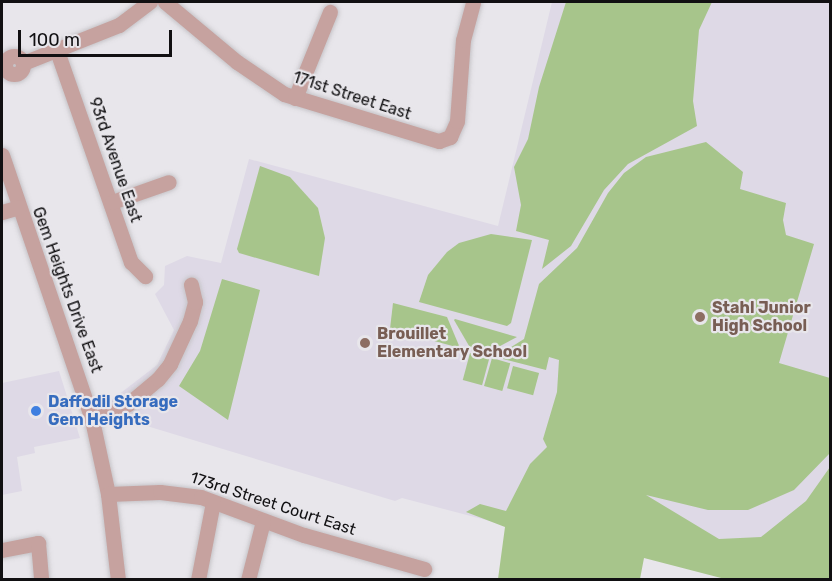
<!DOCTYPE html>
<html>
<head>
<meta charset="utf-8">
<style>
  body { margin:0 }
  #map { position:relative; width:832px; height:581px; overflow:hidden; background:#e8e6eb; font-family:Rubik,sans-serif }
  div>[style] { position:absolute }
  .built>* { inset:0; background:#ded9e6 }
  .green>* { inset:0; background:#a7c58b; transform-origin:0 0 }
  .roads { filter:drop-shadow(0 0 2px #c6c4c8) drop-shadow(0 0 2px #c6c4c8) }
  .minor>* { height:15px; margin:-7.5px; padding:0 7.5px; transform-origin:7.5px; border-radius:7.5px; background:#c6a29f }
  .minor>.ring { margin:-7.5px; padding:0; box-sizing:content-box; background:none; border:15px solid #c6a29f; border-radius:50% }
  .dots>* { width:16px; height:16px; translate:-50% -50%; box-sizing:border-box; border:3px solid #e8e6eb; border-radius:50% }
  span { translate:-50% -50%; white-space:nowrap; text-align:center; line-height:1.15; -webkit-text-stroke:4.5px #e8e6eb; paint-order:stroke }
  .street-label { font-size:16px; color:#111012 }
  .education-label { font-size:16px; color:#785e54; font-weight:700 }
  .left { translate:0 -50%; text-align:left }
  .shop-label { font-size:16px; color:#366cbe; font-weight:700 }
  .frame { position:absolute; inset:0; border:3px solid #111012; pointer-events:none }
  .scale { position:absolute; left:18px; top:30px; width:154px; height:27px; box-sizing:border-box; border:3px solid #111012; border-top:0; padding-left:8px; font-size:18px; line-height:21px; white-space:nowrap; color:#111012; -webkit-text-stroke:4px #e8e6eb; paint-order:stroke }
</style>
</head>
<body>
<div id="map">
  <div class="built">
    <div style="clip-path:polygon(552px 2px,830px 2px,830px 579px,505px 525px,402px 498px,395px 501px,127px 420px,109px 402px,157px 365px,174px 330px,155px 294px,164px 285px,165px 266px,187px 256px,221px 263px,249px 159px,498px 226px)"></div>
    <div style="clip-path:polygon(59px 371px,80px 438px,34px 447px,35px 453px,17px 457px,22px 491px,2px 495px,2px 383px)"></div>
  </div>
  <div class="green">
    <div style="clip-path:polygon(566px 2px,712px 2px,699px 30px,693px 101px,697px 126px,628px 164px,604px 190px,571px 246px,542px 269px,549px 240px,516px 231px,521px 205px,514px 167px,528px 139px,539px 87px)"></div>
    <div style="clip-path:polygon(706px 142px,743px 172px,740px 189px,786px 203px,783px 220px,786px 235px,814px 244px,779px 363px,830px 378px,830px 453px,794px 490px,748px 510px,708px 510px,646px 495px,719px 539px,761px 537px,806px 501px,830px 467px,830px 579px,725px 579px,644px 558px,640px 579px,498px 579px,505px 527px,466px 512px,480px 504px,506px 511px,530px 464px,547px 447px,543px 439px,557px 392px,559px 360px,549px 357px,546px 370px,495px 357px,524px 339px,539px 284px,577px 248px,608px 193px,624px 173px,646px 157px)"></div>
    <div style="clip-path:polygon(260px 166px,290px 177px,318px 208px,325px 238px,319px 276px,239px 253px,237px 249px)"></div>
    <div style="clip-path:polygon(491px 234px,532px 240px,511px 323px,507px 326px,419px 302px,428px 275px,447px 252px,459px 243px)"></div>
    <div style="clip-path:polygon(222px 279px,260px 290px,228px 420px,179px 386px,200px 351px)"></div>
    <div style="clip-path:polygon(393px 303px,447px 317px,460px 348px,390px 329px)"></div>
    <div style="clip-path:polygon(454px 320px,455px 319px,517px 337px,487px 353px,472px 351px)"></div>
    <div style="left:470px;top:353px;width:20px;height:28px;rotate:15deg"></div>
    <div style="left:492px;top:358px;width:19px;height:29px;rotate:16deg"></div>
    <div style="left:513px;top:366px;width:27px;height:23px;rotate:15deg"></div>
  </div>
  <div class="roads">
    <div class="minor">
      <div style="left:165px;top:2px;width:94px;rotate:39.8deg"></div>
      <div style="left:237px;top:62px;width:57px;rotate:34.2deg"></div>
      <div style="left:284px;top:94px;width:162px;rotate:16.9deg"></div>
      <div style="left:439px;top:141px;width:12px;rotate:-20deg"></div>
      <div style="left:450px;top:137px;width:17px;rotate:-66deg"></div>
      <div style="left:457px;top:121px;width:81px;rotate:-85.8deg"></div>
      <div style="left:463px;top:40px;width:39px;rotate:-75deg"></div>
      <div style="left:57px;top:51px;width:224px;rotate:70.7deg"></div>
      <div style="left:131px;top:262px;width:20px;rotate:45deg"></div>
      <div class="ring" style="left:5px;top:56px;width:3px;height:3px"></div>
      <div style="left:23px;top:63px;width:103px;rotate:-21.6deg"></div>
      <div style="left:119px;top:25px;width:39px;rotate:-37deg"></div>
      <div style="left:295px;top:98px;width:93px;rotate:-67.9deg"></div>
      <div style="left:2px;top:155px;width:280px;rotate:71.2deg"></div>
      <div style="left:92px;top:420px;width:76px;rotate:77.8deg"></div>
      <div style="left:108px;top:494px;width:87px;rotate:83.4deg"></div>
      <div style="left:112px;top:202px;width:60px;rotate:-19.3deg"></div>
      <div style="left:2px;top:212px;width:18px;rotate:-16deg"></div>
      <div style="left:92px;top:420px;width:39px;rotate:-24deg"></div>
      <div style="left:128px;top:404px;width:39px;rotate:-40deg"></div>
      <div style="left:158px;top:379px;width:19px;rotate:-51deg"></div>
      <div style="left:170px;top:364px;width:47px;rotate:-65.1deg"></div>
      <div style="left:190px;top:321px;width:20px;rotate:-75deg"></div>
      <div style="left:195px;top:302px;width:18px;rotate:-103deg"></div>
      <div style="left:108px;top:494px;width:52px;rotate:-2.2deg"></div>
      <div style="left:160px;top:492px;width:41px;rotate:7deg"></div>
      <div style="left:201px;top:497px;width:110px;rotate:20.3deg"></div>
      <div style="left:304px;top:535px;width:125px;rotate:15.8deg"></div>
      <div style="left:2px;top:550px;width:37px;rotate:-11deg"></div>
      <div style="left:38px;top:543px;width:37px;rotate:85deg"></div>
      <div style="left:198px;top:580px;width:79px;rotate:-79.1deg"></div>
      <div style="left:248px;top:580px;width:61px;rotate:-75.7deg"></div>
    </div>
  </div>
  <div class="dots">
    <div style="left:700px;top:317px;background:#8d6e63"></div>
    <div style="left:365px;top:343px;background:#8d6e63"></div>
    <div style="left:36px;top:411px;background:#3f7fe0"></div>
  </div>
  <div class="street-label">
    <span style="left:352px;top:96px;rotate:18deg">171st Street East</span>
    <span style="left:115px;top:160px;rotate:71deg">93rd Avenue East</span>
    <span style="left:67px;top:290px;rotate:70deg">Gem Heights Drive East</span>
    <span style="left:273px;top:504px;rotate:18deg">173rd Street Court East</span>
  </div>
  <div class="education-label">
    <span class="left" style="left:712px;top:317px">Stahl Junior<br>High School</span>
    <span class="left" style="left:377px;top:343px">Brouillet<br>Elementary School</span>
  </div>
  <div class="shop-label">
    <span class="left" style="left:48px;top:411px">Daffodil Storage<br>Gem Heights</span>
  </div>
  <div class="frame"></div>
  <div class="scale">100 m</div>
</div>
</body>
</html>
